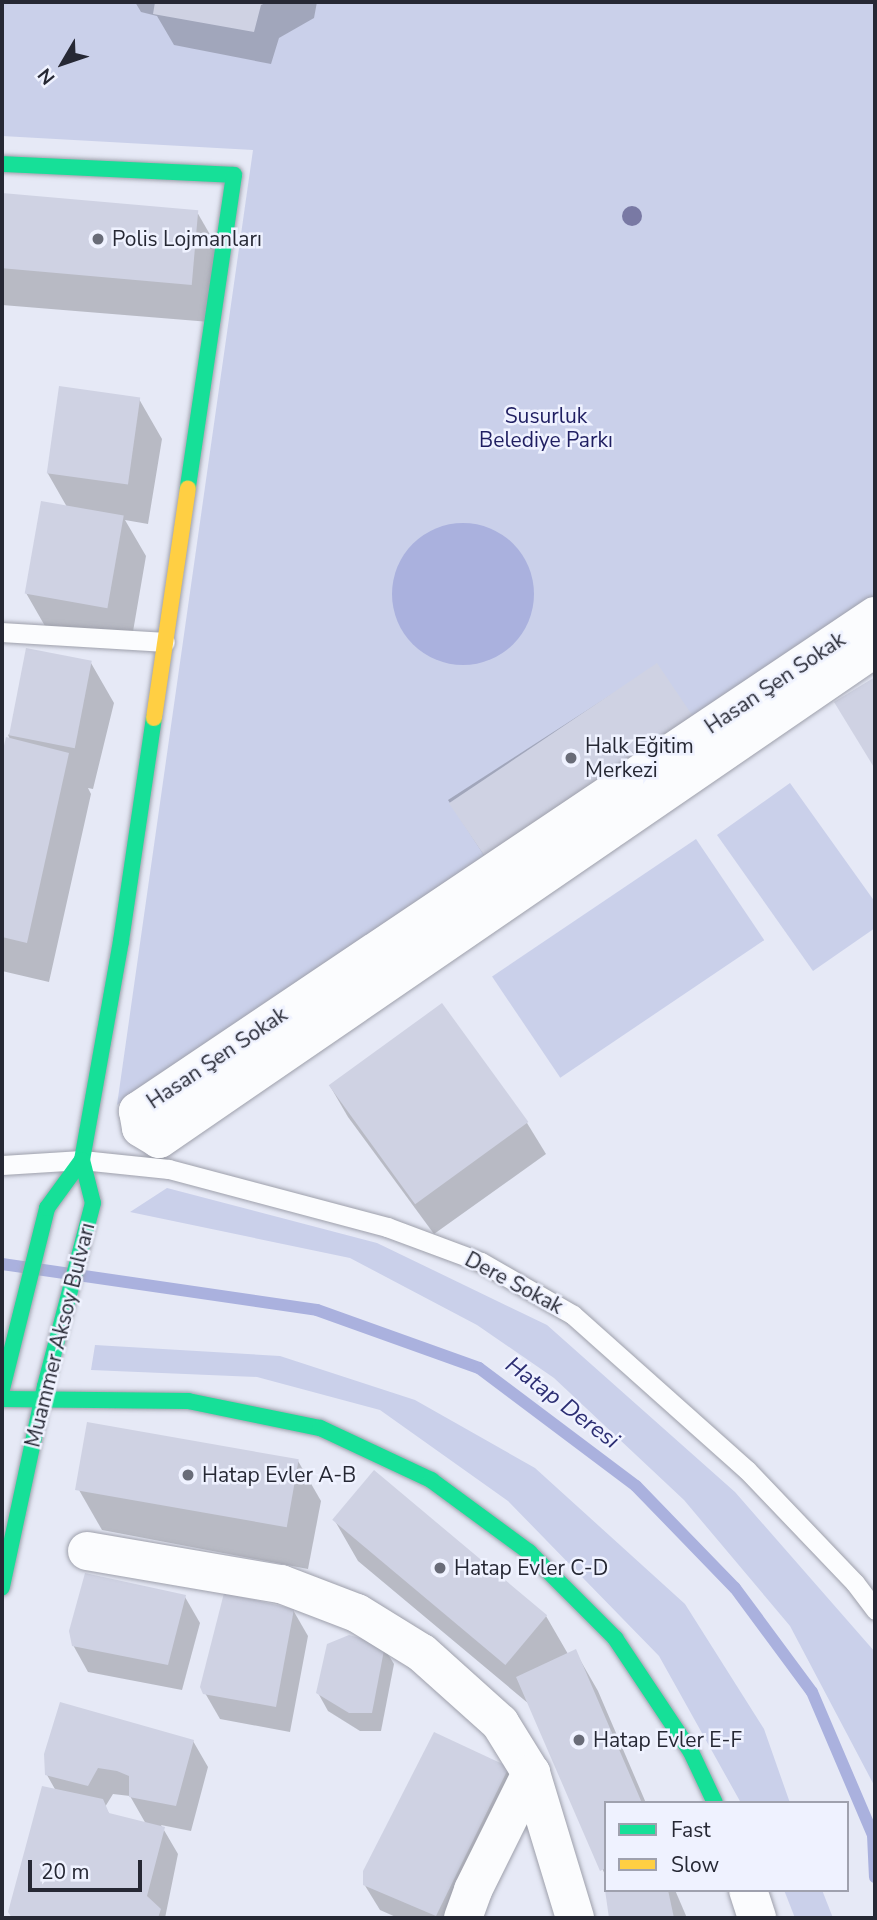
<!DOCTYPE html>
<html>
<head>
<meta charset="utf-8">
<style>
  body { margin:0 }
  #map { position:relative; width:877px; height:1920px; overflow:hidden; background:#e6e9f6; font-family:"Nunito Sans",sans-serif }
  div>[style] { position:absolute }
  .green>* { inset:0; background:#cad0ea; transform-origin:0 0 }
  .water>* { inset:0; background:#aab1de }
  .round { border-radius:50% }
  .shadow>* { inset:0; background:#0003 }
  .stream>* { height:12px; margin:-6px; padding:0 6px; transform-origin:6px; border-radius:6px; background:#aab1de }
  .building>* { inset:0; background:#cfd2e3; transform-origin:0 0 }
  .roads { filter:drop-shadow(0 0 2px #9ea0ab) drop-shadow(0 0 2px #9ea0ab) }
  .lane>* { height:19px; margin:-9.5px; padding:0 9.5px; transform-origin:9.5px; border-radius:9.5px; background:#fbfcfe }
  .street>* { height:38px; margin:-19px; padding:0 19px; transform-origin:19px; border-radius:19px; background:#fbfcfe }
  .fast>* { height:16px; margin:-8px; padding:0 8px; transform-origin:8px; border-radius:8px; background:#16e098 }
  .slow>* { height:16px; margin:-8px; padding:0 8px; transform-origin:8px; border-radius:8px; background:#ffcf43 }
  .trees>* { width:20px; height:20px; margin:-10px; border-radius:50%; background:#7979a4 }
  .dots>* { width:19px; height:19px; translate:-50% -50%; box-sizing:border-box; border:4px solid #eff2ff; border-radius:50% }
  span { translate:-50% -50%; white-space:nowrap; text-align:center; line-height:1.15; -webkit-text-stroke:5px #eff2ff; paint-order:stroke }
  .poi-label { font-size:21px; color:#262834 }
  .left { translate:0 -50%; text-align:left }
  .park-label { font-size:21px; color:#1f1e61 }
  .street-label { font-size:21px; color:#262834 }
  .water-label { font-size:23px; color:#2c2e73; font-style:italic }
  .frame { position:absolute; inset:0; border:4px solid #262834; pointer-events:none }
  .legend { position:absolute; left:604px; top:1801px; width:245px; height:91px; box-sizing:border-box; background:#eff2ff; border:2px solid #9fa1ae; margin:0; padding:9px 12px; list-style:none; font-size:21px; color:#262834 }
  .legend li { display:flex; align-items:center; gap:14px; height:35px }
  .legend b { width:35px; border:2px solid #9fa1ae }
  .north { position:absolute; left:28px; top:28px; width:70px; height:70px; -webkit-text-stroke:5px #eff2ff; paint-order:stroke; rotate:231deg; font-size:19px; font-weight:700; line-height:28px; text-align:center; color:#262834 }
  .north::after { content:''; display:block; margin:auto; width:24px; height:32px; background:#262834; clip-path:polygon(50% 0,100% 100%,50% 72%,0 100%) }
  .scale { position:absolute; left:28px; top:1860px; width:114px; height:32px; box-sizing:border-box; border:4px solid #262834; border-top:0; padding-left:9px; font-size:21px; line-height:24px; white-space:nowrap; color:#262834; -webkit-text-stroke:5px #eff2ff; paint-order:stroke }
</style>
</head>
<body>
<div id="map">
  <div class="green">
    <div style="clip-path:polygon(2px 2px,875px 2px,875px 601px,714px 714px,117px 1105px,253px 150px,2px 136px)"></div>
    <div style="clip-path:polygon(790px 783px,875px 902px,875px 928px,813px 971px,717px 835px)"></div>
    <div style="left:696px;top:839px;width:122px;height:246px;rotate:56deg"></div>
    <div style="clip-path:polygon(167px 1188px,377px 1243px,547px 1325px,735px 1492px,875px 1652px,875px 1787px,790px 1626px,684px 1500px,554px 1378px,477px 1325px,350px 1258px,130px 1212px)"></div>
    <div style="clip-path:polygon(95px 1345px,280px 1356px,415px 1400px,535px 1468px,685px 1604px,764px 1729px,790px 1803px,741px 1803px,659px 1656px,508px 1501px,380px 1410px,257px 1377px,91px 1370px)"></div>
    <div style="clip-path:polygon(784px 1890px,822px 1890px,833px 1918px,795px 1918px)"></div>
  </div>
  <div class="water">
    <div class="round" style="left:392px;top:523px;width:142px;height:142px"></div>
  </div>
  <div class="shadow">
    <div style="clip-path:polygon(135px 2px,317px 2px,314px 18px,279px 38px,271px 64px,174px 45px,157px 16px,141px 12px)"></div>
    <div style="clip-path:polygon(2px 195px,197px 212px,220px 252px,210px 322px,2px 305px)"></div>
    <div style="clip-path:polygon(139px 399px,162px 439px,148px 524px,125px 520px,146px 556px,130px 649px,49px 633px,26px 593px,67px 507px,47px 472px)"></div>
    <div style="clip-path:polygon(91px 663px,114px 703px,93px 789px,88px 788px,91px 794px,49px 982px,2px 971px,2px 762px,7px 740px,11px 741px,8px 735px)"></div>
    <div style="clip-path:polygon(657px 665px,500px 880px,448px 800px)"></div>
    <div style="clip-path:polygon(330px 1086px,527px 1123px,546px 1154px,434px 1234px,348px 1117px)"></div>
    <div style="clip-path:polygon(298px 1461px,321px 1501px,308px 1569px,102px 1530px,79px 1490px)"></div>
    <div style="clip-path:polygon(374px 1472px,546px 1616px,568px 1654px,575px 1651px,598px 1691px,646px 1803px,606px 1803px,606px 1877px,529px 1704px,358px 1561px,335px 1521px)"></div>
    <div style="clip-path:polygon(185px 1597px,200px 1623px,182px 1690px,88px 1672px,73px 1645px)"></div>
    <div style="clip-path:polygon(293px 1610px,308px 1636px,290px 1732px,220px 1719px,205px 1693px)"></div>
    <div style="clip-path:polygon(383px 1646px,394px 1664px,381px 1731px,360px 1731px,328px 1711px,318px 1693px)"></div>
    <div style="clip-path:polygon(evenodd,193px 1741px,208px 1767px,191px 1831px,161px 1825px,178px 1854px,165px 1918px,14px 1918px,10px 1912px,56px 1791px,47px 1775px,193px 1741px,113px 1794px,130px 1796px,146px 1824px,110px 1815px,105px 1807px,113px 1794px)"></div>
    <div style="clip-path:polygon(508px 1768px,522px 1794px,462px 1918px,398px 1918px,380px 1910px,364px 1884px)"></div>
    <div style="clip-path:polygon(606px 1890px,675px 1890px,687px 1918px,611px 1918px)"></div>
  </div>
  <div class="stream">
    <div style="left:2px;top:1264px;width:318px;rotate:8.3deg"></div>
    <div style="left:317px;top:1310px;width:172px;rotate:19.7deg"></div>
    <div style="left:479px;top:1368px;width:196px;rotate:36.9deg"></div>
    <div style="left:636px;top:1486px;width:142px;rotate:45.9deg"></div>
    <div style="left:735px;top:1588px;width:129px;rotate:53.5deg"></div>
    <div style="left:812px;top:1692px;width:155px;rotate:66.9deg"></div>
    <div style="left:873px;top:1835px;width:42px;rotate:87.3deg"></div>
  </div>
  <div class="building">
    <div style="clip-path:polygon(155px 2px,268px 2px,261px 5px,254px 32px,153px 14px)"></div>
    <div style="left:2px;top:193px;width:197px;height:75px;rotate:5deg"></div>
    <div style="left:59px;top:386px;width:82px;height:88px;rotate:8deg"></div>
    <div style="left:41px;top:501px;width:84px;height:94px;rotate:10deg"></div>
    <div style="left:26px;top:648px;width:67px;height:89px;rotate:11deg"></div>
    <div style="left:657px;top:663px;width:66px;height:251px;rotate:56deg"></div>
    <div style="clip-path:polygon(875px 677px,875px 769px,834px 702px)"></div>
    <div style="clip-path:polygon(6px 737px,69px 753px,27px 943px,2px 937px,2px 754px)"></div>
    <div style="left:442px;top:1003px;width:147px;height:140px;rotate:54deg"></div>
    <div style="left:87px;top:1422px;width:215px;height:69px;rotate:10deg"></div>
    <div style="left:374px;top:1470px;width:226px;height:65px;rotate:40deg"></div>
    <div style="clip-path:polygon(85px 1573px,186px 1595px,168px 1665px,72px 1646px,69px 1631px)"></div>
    <div style="clip-path:polygon(224px 1593px,294px 1609px,276px 1707px,203px 1694px,200px 1687px)"></div>
    <div style="clip-path:polygon(349px 1635px,385px 1645px,372px 1713px,349px 1713px,316px 1693px,327px 1644px)"></div>
    <div style="clip-path:polygon(576px 1649px,642px 1803px,606px 1803px,606px 1868px,600px 1871px,516px 1677px)"></div>
    <div style="clip-path:polygon(60px 1702px,194px 1740px,176px 1806px,129px 1797px,129px 1776px,117px 1771px,98px 1768px,88px 1786px,45px 1775px,44px 1754px)"></div>
    <div style="clip-path:polygon(434px 1732px,509px 1767px,436px 1916px,363px 1885px,363px 1871px)"></div>
    <div style="clip-path:polygon(42px 1786px,103px 1799px,109px 1813px,165px 1827px,147px 1896px,161px 1909px,158px 1918px,12px 1918px,8px 1912px)"></div>
    <div style="clip-path:polygon(605px 1890px,668px 1890px,674px 1918px,609px 1918px)"></div>
  </div>
  <div class="roads">
    <div class="lane">
      <div style="left:2px;top:632px;width:163px;rotate:3.5deg"></div>
      <div style="left:2px;top:1165px;width:80px;rotate:-3.6deg"></div>
      <div style="left:82px;top:1160px;width:87px;rotate:5.9deg"></div>
      <div style="left:169px;top:1169px;width:226px;rotate:14.9deg"></div>
      <div style="left:387px;top:1227px;width:100px;rotate:20.4deg"></div>
      <div style="left:481px;top:1262px;width:106px;rotate:29.9deg"></div>
      <div style="left:573px;top:1315px;width:233px;rotate:41.7deg"></div>
      <div style="left:747px;top:1470px;width:156px;rotate:46.3deg"></div>
      <div style="left:855px;top:1583px;width:34px;rotate:53deg"></div>
    </div>
    <div class="street">
      <div style="left:875px;top:616px;width:888px;rotate:146.11deg"></div>
      <div style="left:138px;top:1111px;width:17px;rotate:80deg"></div>
      <div style="left:141px;top:1128px;width:21px;rotate:31deg"></div>
      <div style="left:159px;top:1139px;width:868px;rotate:-34.44deg"></div>
      <div style="left:87px;top:1551px;width:197px;rotate:9.7deg"></div>
      <div style="left:281px;top:1584px;width:81px;rotate:20.9deg"></div>
      <div style="left:357px;top:1613px;width:76px;rotate:31.6deg"></div>
      <div style="left:422px;top:1653px;width:105px;rotate:41.9deg"></div>
      <div style="left:500px;top:1723px;width:59px;rotate:58.2deg"></div>
      <div style="left:531px;top:1773px;width:152px;rotate:73.1deg"></div>
      <div style="left:748px;top:1890px;width:29px;rotate:72deg"></div>
      <div style="left:463px;top:1918px;width:30px;rotate:-70deg"></div>
      <div style="left:473px;top:1890px;width:131px;rotate:-63.6deg"></div>
    </div>
    <div class="fast">
      <div style="left:2px;top:164px;width:232px;rotate:2.7deg"></div>
      <div style="left:234px;top:175px;width:316px;rotate:98.4deg"></div>
      <div style="left:82px;top:1160px;width:222px;rotate:-79.9deg"></div>
      <div style="left:121px;top:941px;width:225px;rotate:-81.6deg"></div>
      <div style="left:2px;top:1389px;width:187px;rotate:-76deg"></div>
      <div style="left:47px;top:1208px;width:59px;rotate:-53.9deg"></div>
      <div style="left:82px;top:1160px;width:44px;rotate:75.7deg"></div>
      <div style="left:93px;top:1203px;width:189px;rotate:104.7deg"></div>
      <div style="left:45px;top:1386px;width:206px;rotate:102.1deg"></div>
      <div style="left:2px;top:1399px;width:186px;rotate:0.6deg"></div>
      <div style="left:188px;top:1401px;width:135px;rotate:11.6deg"></div>
      <div style="left:320px;top:1428px;width:123px;rotate:25.1deg"></div>
      <div style="left:431px;top:1480px;width:122px;rotate:36.3deg"></div>
      <div style="left:529px;top:1552px;width:122px;rotate:45deg"></div>
      <div style="left:615px;top:1638px;width:137px;rotate:56.3deg"></div>
      <div style="left:691px;top:1752px;width:56px;rotate:64.8deg"></div>
    </div>
    <div class="slow">
      <div style="left:154px;top:718px;width:232px;rotate:-81.6deg"></div>
    </div>
  </div>
  <div class="trees">
    <div style="left:632px;top:216px"></div>
  </div>
  <div class="dots">
    <div style="left:98px;top:239px;background:#696c78"></div>
    <div style="left:571px;top:758px;background:#696c78"></div>
    <div style="left:188px;top:1475px;background:#696c78"></div>
    <div style="left:440px;top:1568px;background:#696c78"></div>
    <div style="left:579px;top:1740px;background:#696c78"></div>
  </div>
  <div class="poi-label">
    <span class="left" style="left:112px;top:239px">Polis Lojmanları</span>
    <span class="left" style="left:585px;top:758px">Halk Eğitim<br>Merkezi</span>
    <span class="left" style="left:202px;top:1475px">Hatap Evler A-B</span>
    <span class="left" style="left:454px;top:1568px">Hatap Evler C-D</span>
    <span class="left" style="left:593px;top:1740px">Hatap Evler E-F</span>
  </div>
  <div class="park-label">
    <span style="left:546px;top:428px">Susurluk<br>Belediye Parkı</span>
  </div>
  <div class="street-label">
    <span style="left:775px;top:683px;rotate:-34deg">Hasan Şen Sokak</span>
    <span style="left:217px;top:1058px;rotate:-34deg">Hasan Şen Sokak</span>
    <span style="left:514px;top:1283px;rotate:28deg">Dere Sokak</span>
    <span style="left:60px;top:1335px;rotate:-76deg">Muammer Aksoy Bulvarı</span>
  </div>
  <div class="water-label">
    <span style="left:562px;top:1403px;rotate:37deg">Hatap Deresi</span>
  </div>
  <div class="frame"></div>
  <ul class="legend">
  <li><b style="height:9px;background:#16e098"></b>Fast</li>
  <li><b style="height:9px;background:#ffcf43"></b>Slow</li>
  </ul>
  <div class="north">N</div>
  <div class="scale">20 m</div>
</div>
</body>
</html>
